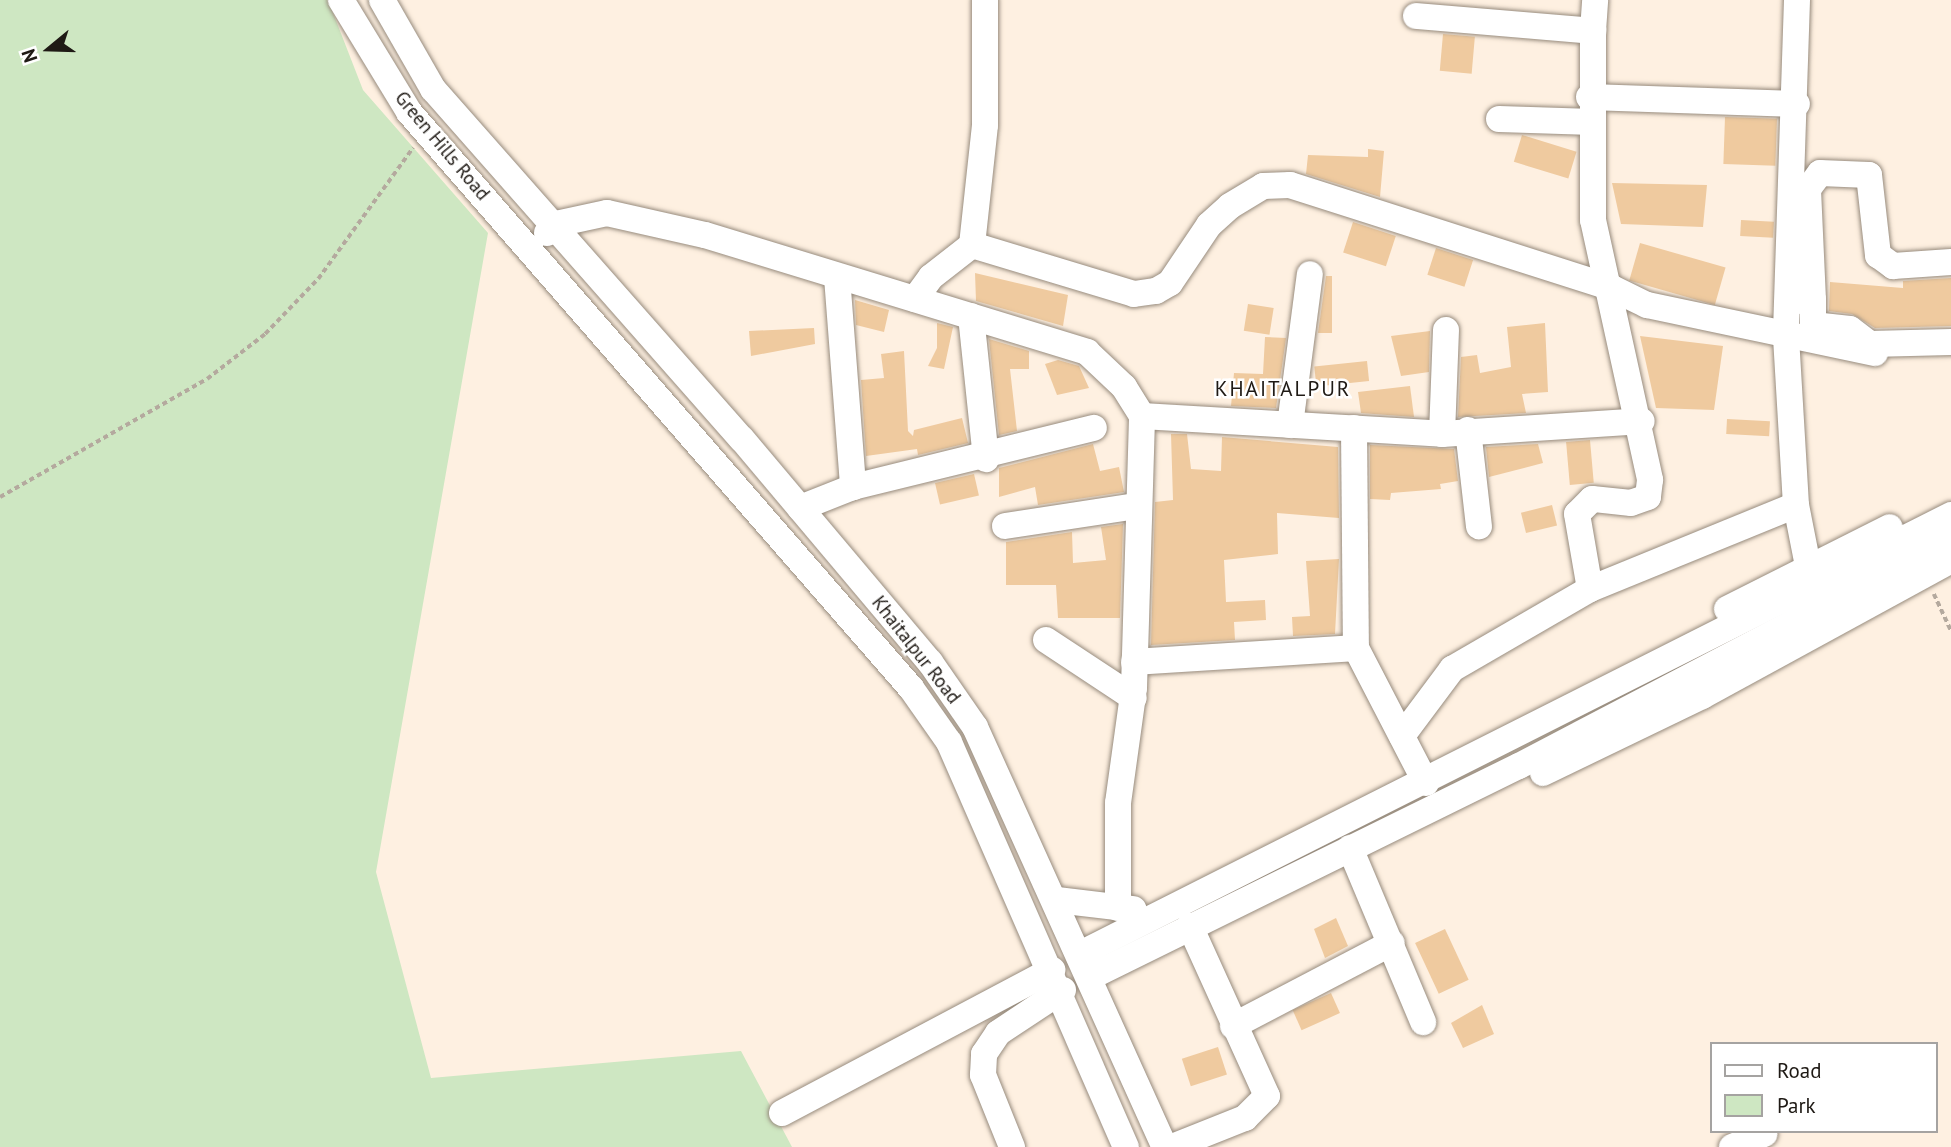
<!DOCTYPE html>
<html>
<head>
<meta charset="utf-8">
<style>
  body { margin:0 }
  #map { position:relative; width:1951px; height:1147px; overflow:hidden; background:#fef0e1; font-family:"PT Sans",sans-serif }
  div>[style] { position:absolute }
  .green>* { inset:0; background:#cee7c2 }
  .building>* { inset:0; background:#efca9f; transform-origin:0 0 }
  .path>* { height:3.5px; margin-top:-1.75px; transform-origin:0; background:repeating-linear-gradient(90deg,#b4a99e 0 5px,transparent 0 8.5px) }
  .roads { filter:drop-shadow(0 0 2px #978b7d) drop-shadow(0 0 2px #978b7d) }
  .minor>* { height:26px; margin:-13px; padding:0 13px; transform-origin:13px; border-radius:13px; background:#fff }
  span { translate:-50% -50%; white-space:nowrap; text-align:center; line-height:1.15; -webkit-text-stroke:5px #fff; paint-order:stroke }
  .street-label { font-size:19px; color:#1f1a15 }
  .neighbourhood-label { font-size:21px; color:#1f1a15; letter-spacing:2px }
  .legend { position:absolute; left:1710px; top:1042px; width:228px; height:91px; box-sizing:border-box; background:#fff; border:2px solid #a5a3a1; margin:0; padding:9px 12px; list-style:none; font-size:21px; color:#1f1a15 }
  .legend li { display:flex; align-items:center; gap:14px; height:35px }
  .legend b { width:35px; border:2px solid #a5a3a1 }
  .north { position:absolute; left:14px; top:14px; width:70px; height:70px; -webkit-text-stroke:5px #fff; paint-order:stroke; rotate:251deg; font-size:19px; font-weight:700; line-height:28px; text-align:center; color:#1f1a15 }
  .north::after { content:''; display:block; margin:auto; width:24px; height:32px; background:#1f1a15; clip-path:polygon(50% 0,100% 100%,50% 72%,0 100%) }
</style>
</head>
<body>
<div id="map">
  <div class="green">
    <div style="clip-path:polygon(0 0,328px 0,363px 90px,488px 233px,376px 872px,431px 1078px,741px 1051px,792px 1147px,0 1147px)"></div>
  </div>
  <div class="building">
    <div style="left:1443px;top:34px;width:32px;height:37px;rotate:5deg"></div>
    <div style="left:1725px;top:117px;width:52px;height:47px;rotate:2deg"></div>
    <div style="left:1522px;top:135px;width:57px;height:28px;rotate:17deg"></div>
    <div style="clip-path:polygon(1368px 149px,1384px 151px,1380px 197px,1306px 174px,1308px 155px,1368px 157px)"></div>
    <div style="clip-path:polygon(1612px 183px,1707px 185px,1703px 227px,1621px 224px)"></div>
    <div style="left:1741px;top:220px;width:33px;height:16px;rotate:3deg"></div>
    <div style="left:1353px;top:222px;width:45px;height:32px;rotate:18deg"></div>
    <div style="left:1640px;top:243px;width:89px;height:39px;rotate:16deg"></div>
    <div style="left:1436px;top:248px;width:39px;height:28px;rotate:18deg"></div>
    <div style="clip-path:polygon(975px 273px,1068px 295px,1063px 326px,976px 301px)"></div>
    <div style="clip-path:polygon(1326px 276px,1332px 276px,1332px 333px,1318px 333px)"></div>
    <div style="clip-path:polygon(1951px 278px,1951px 326px,1875px 328px,1852px 314px,1829px 311px,1830px 282px,1903px 288px,1903px 281px)"></div>
    <div style="clip-path:polygon(855px 300px,889px 310px,884px 332px,856px 325px)"></div>
    <div style="left:1248px;top:304px;width:26px;height:27px;rotate:9deg"></div>
    <div style="clip-path:polygon(937px 323px,953px 327px,944px 369px,928px 366px,937px 348px)"></div>
    <div style="clip-path:polygon(1545px 323px,1548px 392px,1522px 394px,1526px 413px,1458px 417px,1461px 357px,1477px 355px,1480px 373px,1511px 367px,1507px 327px)"></div>
    <div style="clip-path:polygon(814px 328px,815px 344px,751px 356px,749px 331px)"></div>
    <div style="clip-path:polygon(1430px 331px,1429px 372px,1401px 376px,1391px 336px)"></div>
    <div style="clip-path:polygon(1640px 336px,1723px 346px,1714px 410px,1656px 408px)"></div>
    <div style="clip-path:polygon(1265px 337px,1286px 338px,1276px 408px,1231px 406px,1234px 373px,1263px 374px)"></div>
    <div style="clip-path:polygon(989px 339px,1029px 351px,1029px 369px,1010px 369px,1017px 431px,999px 435px)"></div>
    <div style="clip-path:polygon(904px 351px,908px 431px,913px 436px,914px 430px,962px 418px,968px 443px,918px 455px,917px 449px,866px 456px,861px 380px,884px 378px,881px 354px)"></div>
    <div style="clip-path:polygon(1058px 360px,1079px 366px,1089px 388px,1057px 395px,1045px 364px)"></div>
    <div style="left:1367px;top:361px;width:20px;height:53px;rotate:84deg"></div>
    <div style="clip-path:polygon(1410px 386px,1414px 417px,1361px 413px,1358px 392px)"></div>
    <div style="left:1727px;top:419px;width:43px;height:15px;rotate:3deg"></div>
    <div style="clip-path:polygon(1171px 434px,1187px 434px,1191px 469px,1221px 471px,1222px 437px,1338px 447px,1339px 518px,1277px 513px,1278px 554px,1224px 560px,1226px 602px,1265px 600px,1266px 620px,1234px 622px,1235px 640px,1151px 645px,1155px 502px,1173px 500px)"></div>
    <div style="left:1590px;top:440px;width:43px;height:24px;rotate:85deg"></div>
    <div style="clip-path:polygon(1093px 444px,1100px 471px,1119px 467px,1124px 492px,1038px 505px,1035px 487px,999px 497px,999px 468px)"></div>
    <div style="clip-path:polygon(1538px 444px,1543px 463px,1489px 477px,1486px 447px)"></div>
    <div style="clip-path:polygon(1370px 445px,1454px 449px,1458px 481px,1440px 484px,1441px 489px,1391px 493px,1390px 500px,1370px 499px)"></div>
    <div style="left:974px;top:474px;width:22px;height:40px;rotate:77deg"></div>
    <div style="left:1552px;top:505px;width:21px;height:32px;rotate:76deg"></div>
    <div style="clip-path:polygon(1123px 524px,1120px 618px,1058px 618px,1056px 585px,1006px 585px,1006px 542px,1072px 532px,1073px 563px,1106px 560px,1101px 527px)"></div>
    <div style="clip-path:polygon(1339px 559px,1335px 634px,1293px 636px,1292px 617px,1310px 616px,1306px 561px)"></div>
    <div style="clip-path:polygon(1336px 918px,1348px 946px,1325px 958px,1314px 929px)"></div>
    <div style="left:1445px;top:929px;width:56px;height:33px;rotate:65deg"></div>
    <div style="left:1331px;top:993px;width:22px;height:42px;rotate:66deg"></div>
    <div style="clip-path:polygon(1482px 1005px,1494px 1034px,1463px 1048px,1451px 1023px)"></div>
    <div style="left:1218px;top:1047px;width:29px;height:38px;rotate:72deg"></div>
  </div>
  <div class="path">
    <div style="left:0;top:497px;width:238px;rotate:-29.7deg"></div>
    <div style="left:207px;top:379px;width:73px;rotate:-37.8deg"></div>
    <div style="left:265px;top:334px;width:76px;rotate:-46.1deg"></div>
    <div style="left:318px;top:279px;width:162px;rotate:-54.1deg"></div>
    <div style="left:1934px;top:594px;width:40px;rotate:65deg"></div>
  </div>
  <div class="roads">
    <div class="minor">
      <div style="left:341px;top:0;width:131px;rotate:58.7deg"></div>
      <div style="left:409px;top:112px;width:764px;rotate:48.93deg"></div>
      <div style="left:911px;top:688px;width:66px;rotate:54.9deg"></div>
      <div style="left:949px;top:742px;width:442px;rotate:66.4deg"></div>
      <div style="left:382px;top:0;width:103px;rotate:60.2deg"></div>
      <div style="left:433px;top:89px;width:467px;rotate:48.6deg"></div>
      <div style="left:742px;top:439px;width:292px;rotate:49.9deg"></div>
      <div style="left:930px;top:662px;width:79px;rotate:55.3deg"></div>
      <div style="left:975px;top:727px;width:461px;rotate:65.7deg"></div>
      <div style="left:1797px;top:0;width:337px;rotate:91.9deg"></div>
      <div style="left:1786px;top:337px;width:168px;rotate:86.6deg"></div>
      <div style="left:1796px;top:505px;width:62px;rotate:78.9deg"></div>
      <div style="left:1416px;top:16px;width:178px;rotate:4.8deg"></div>
      <div style="left:1593px;top:31px;width:189px;rotate:90deg"></div>
      <div style="left:1593px;top:220px;width:266px;rotate:77.6deg"></div>
      <div style="left:1650px;top:480px;width:17px;rotate:97deg"></div>
      <div style="left:1648px;top:497px;width:18px;rotate:161deg"></div>
      <div style="left:1631px;top:503px;width:39px;rotate:-174deg"></div>
      <div style="left:1592px;top:499px;width:21px;rotate:135deg"></div>
      <div style="left:1577px;top:514px;width:76px;rotate:80.2deg"></div>
      <div style="left:1593px;top:31px;width:31px;rotate:-86deg"></div>
      <div style="left:1589px;top:97px;width:208px;rotate:1.9deg"></div>
      <div style="left:1499px;top:119px;width:94px;rotate:1.8deg"></div>
      <div style="left:547px;top:233px;width:13px;rotate:-45deg"></div>
      <div style="left:556px;top:224px;width:52px;rotate:-12.2deg"></div>
      <div style="left:607px;top:213px;width:100px;rotate:12.7deg"></div>
      <div style="left:705px;top:235px;width:400px;rotate:17deg"></div>
      <div style="left:1087px;top:352px;width:51px;rotate:43.4deg"></div>
      <div style="left:1124px;top:387px;width:34px;rotate:58deg"></div>
      <div style="left:1142px;top:416px;width:301px;rotate:3.4deg"></div>
      <div style="left:1442px;top:434px;width:200px;rotate:-3.7deg"></div>
      <div style="left:972px;top:245px;width:169px;rotate:16.8deg"></div>
      <div style="left:1134px;top:294px;width:22px;rotate:-8deg"></div>
      <div style="left:1156px;top:291px;width:16px;rotate:-30deg"></div>
      <div style="left:1170px;top:283px;width:70px;rotate:-56.1deg"></div>
      <div style="left:1209px;top:225px;width:28px;rotate:-42deg"></div>
      <div style="left:1230px;top:206px;width:39px;rotate:-31deg"></div>
      <div style="left:1263px;top:186px;width:27px;rotate:-2deg"></div>
      <div style="left:1290px;top:185px;width:338px;rotate:17.7deg"></div>
      <div style="left:1612px;top:288px;width:39px;rotate:26deg"></div>
      <div style="left:1647px;top:305px;width:233px;rotate:11.9deg"></div>
      <div style="left:837px;top:277px;width:211px;rotate:85.6deg"></div>
      <div style="left:915px;top:299px;width:27px;rotate:-54deg"></div>
      <div style="left:931px;top:277px;width:52px;rotate:-38deg"></div>
      <div style="left:972px;top:245px;width:121px;rotate:-83.8deg"></div>
      <div style="left:985px;top:125px;width:125px;rotate:-90deg"></div>
      <div style="left:1813px;top:300px;width:111px;rotate:-92.6deg"></div>
      <div style="left:1808px;top:189px;width:20px;rotate:-53deg"></div>
      <div style="left:1820px;top:173px;width:49px;rotate:2.3deg"></div>
      <div style="left:1869px;top:175px;width:81px;rotate:83.6deg"></div>
      <div style="left:1878px;top:255px;width:19px;rotate:36deg"></div>
      <div style="left:1893px;top:266px;width:58px;rotate:-3.9deg"></div>
      <div style="left:1797px;top:301px;width:16px;rotate:-4deg"></div>
      <div style="left:1813px;top:300px;width:25px;rotate:90deg"></div>
      <div style="left:1813px;top:325px;width:37px;rotate:6deg"></div>
      <div style="left:1850px;top:329px;width:25px;rotate:37deg"></div>
      <div style="left:1870px;top:344px;width:81px;rotate:-1.4deg"></div>
      <div style="left:971px;top:316px;width:144px;rotate:84deg"></div>
      <div style="left:1290px;top:425px;width:152px;rotate:-82.5deg"></div>
      <div style="left:1354px;top:428px;width:220px;rotate:89.5deg"></div>
      <div style="left:1356px;top:648px;width:152px;rotate:62.6deg"></div>
      <div style="left:1468px;top:430px;width:97px;rotate:83.5deg"></div>
      <div style="left:1442px;top:434px;width:104px;rotate:-87.8deg"></div>
      <div style="left:800px;top:508px;width:57px;rotate:-21.6deg"></div>
      <div style="left:853px;top:487px;width:248px;rotate:-13.8deg"></div>
      <div style="left:1005px;top:526px;width:132px;rotate:-8.7deg"></div>
      <div style="left:1727px;top:609px;width:182px;rotate:-26.7deg"></div>
      <div style="left:1046px;top:640px;width:105px;rotate:33.4deg"></div>
      <div style="left:1134px;top:662px;width:222px;rotate:-3.6deg"></div>
      <div style="left:1402px;top:736px;width:84px;rotate:-53.3deg"></div>
      <div style="left:1452px;top:669px;width:160px;rotate:-30.1deg"></div>
      <div style="left:1590px;top:589px;width:222px;rotate:-22.2deg"></div>
      <div style="left:1543px;top:773px;width:177px;rotate:-25.8deg"></div>
      <div style="left:1702px;top:696px;width:284px;rotate:-28.6deg"></div>
      <div style="left:1350px;top:848px;width:189px;rotate:67.2deg"></div>
      <div style="left:1057px;top:900px;width:77px;rotate:6.8deg"></div>
      <div style="left:1118px;top:908px;width:105px;rotate:-90deg"></div>
      <div style="left:1118px;top:803px;width:116px;rotate:-82.1deg"></div>
      <div style="left:1134px;top:688px;width:272px;rotate:-88.3deg"></div>
      <div style="left:1082px;top:953px;width:973px;rotate:-26.75deg"></div>
      <div style="left:1090px;top:977px;width:478px;rotate:-26.2deg"></div>
      <div style="left:1519px;top:766px;width:488px;rotate:-27.6deg"></div>
      <div style="left:1233px;top:1026px;width:179px;rotate:-27.6deg"></div>
      <div style="left:782px;top:1113px;width:306px;rotate:-27.9deg"></div>
      <div style="left:1012px;top:1147px;width:78px;rotate:-111.9deg"></div>
      <div style="left:983px;top:1075px;width:21px;rotate:-87deg"></div>
      <div style="left:984px;top:1054px;width:25px;rotate:-56deg"></div>
      <div style="left:998px;top:1033px;width:78px;rotate:-33.5deg"></div>
      <div style="left:1172px;top:1147px;width:79px;rotate:-21.7deg"></div>
      <div style="left:1245px;top:1118px;width:31px;rotate:-45deg"></div>
      <div style="left:1267px;top:1096px;width:187px;rotate:-114.4deg"></div>
      <div style="left:1732px;top:1147px;width:35px;rotate:-22deg"></div>
    </div>
  </div>
  <div class="street-label">
    <span style="left:442px;top:146px;rotate:50deg">Green Hills Road</span>
    <span style="left:916px;top:650px;rotate:52deg">Khaitalpur Road</span>
  </div>
  <div class="neighbourhood-label">
    <span style="left:1283px;top:389px">KHAITALPUR</span>
  </div>
  <ul class="legend">
  <li><b style="height:9px;background:#fff"></b>Road</li>
  <li><b style="height:19px;background:#cee7c2"></b>Park</li>
  </ul>
  <div class="north">N</div>
</div>
</body>
</html>
